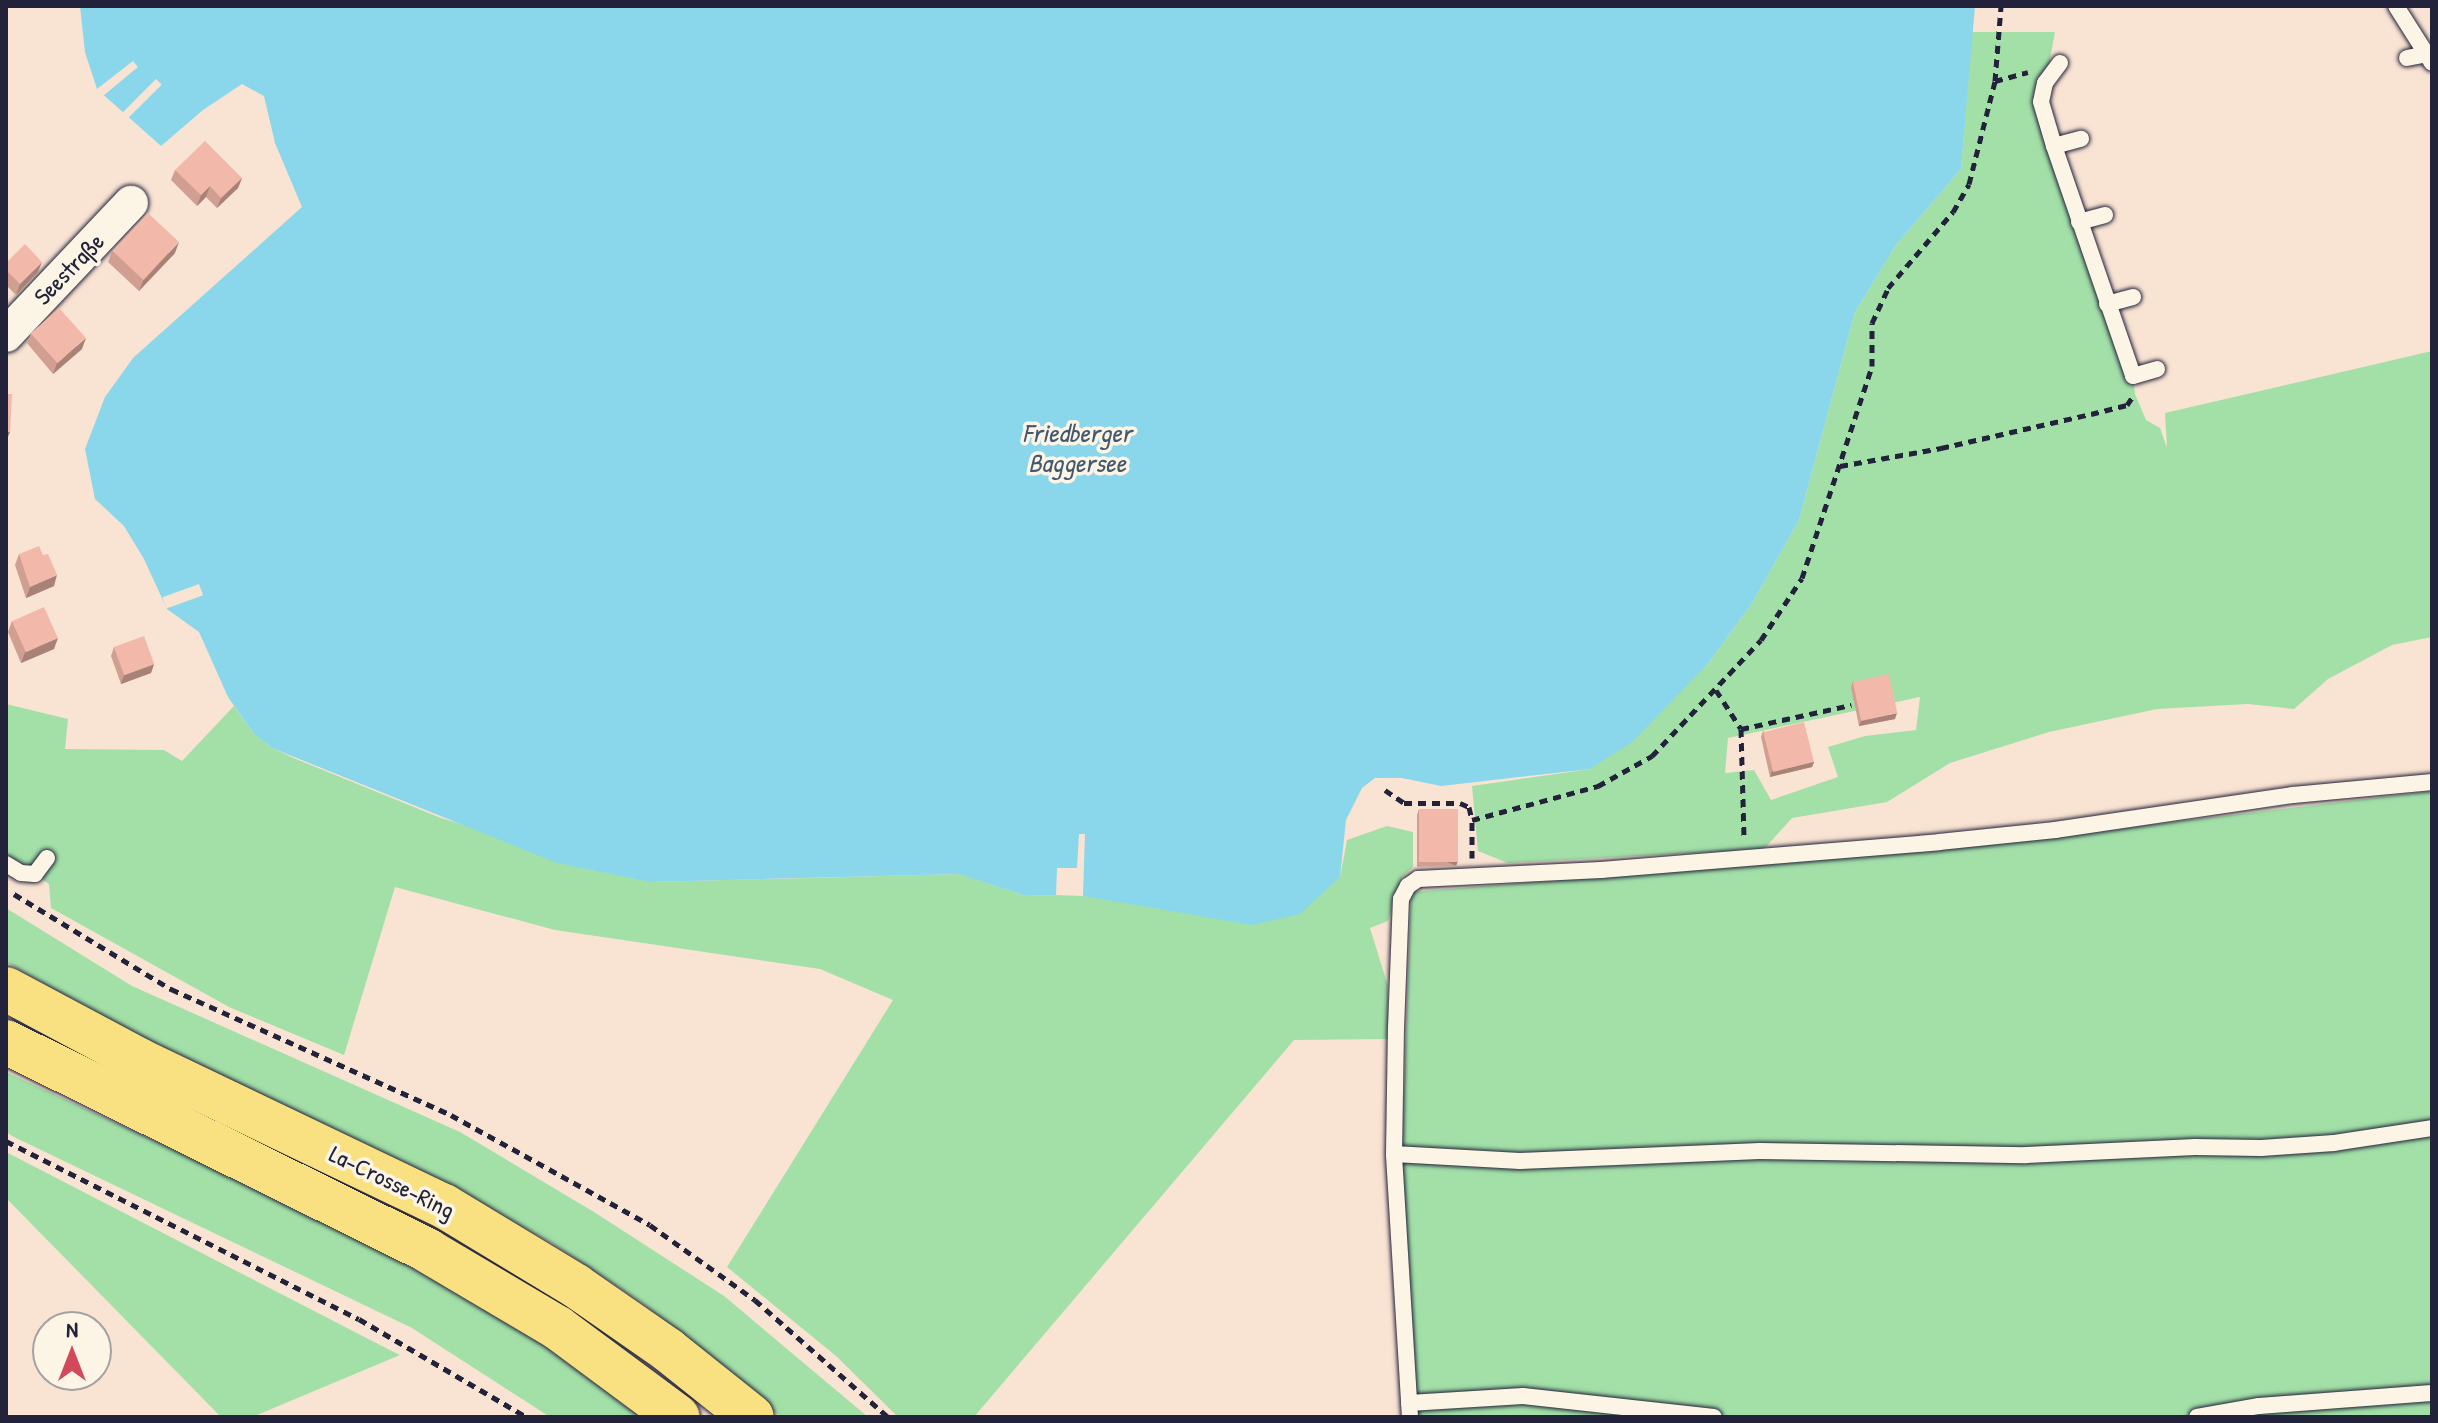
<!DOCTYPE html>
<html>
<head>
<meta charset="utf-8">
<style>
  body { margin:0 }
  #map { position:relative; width:2438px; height:1423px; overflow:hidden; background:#f9e3d3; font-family:"Patrick Hand",sans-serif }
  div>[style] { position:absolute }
  .green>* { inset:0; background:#a3e0a8 }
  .water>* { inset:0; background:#8ad6ea }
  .pier>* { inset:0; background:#f9e3d3; transform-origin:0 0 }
  .path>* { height:5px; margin-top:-2.5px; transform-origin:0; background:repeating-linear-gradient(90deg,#22223b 0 8px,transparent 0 14px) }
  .roads { filter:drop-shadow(0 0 2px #22223b) drop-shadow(0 0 2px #22223b) }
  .lane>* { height:16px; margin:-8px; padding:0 8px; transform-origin:8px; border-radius:8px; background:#fcf5e5 }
  .street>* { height:34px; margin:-17px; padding:0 17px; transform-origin:17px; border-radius:17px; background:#fcf5e5 }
  .primary>* { height:44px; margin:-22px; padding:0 22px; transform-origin:22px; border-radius:22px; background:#f9e181 }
  .wall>* { inset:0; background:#d09f92 }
  .shaded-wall>* { inset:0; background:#a98277; transform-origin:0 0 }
  .building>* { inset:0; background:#f2b9aa; transform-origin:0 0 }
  span { translate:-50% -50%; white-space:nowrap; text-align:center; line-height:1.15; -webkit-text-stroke:7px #fcf5e5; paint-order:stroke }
  .street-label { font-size:24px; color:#22223b }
  .water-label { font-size:26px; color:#415870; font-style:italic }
  .frame { position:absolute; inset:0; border:8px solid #22223b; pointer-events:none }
  .north { position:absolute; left:32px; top:1311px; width:80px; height:80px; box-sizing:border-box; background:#fcf5e5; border:2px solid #a5a1a1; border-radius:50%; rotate:0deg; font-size:22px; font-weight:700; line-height:32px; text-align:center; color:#22223b }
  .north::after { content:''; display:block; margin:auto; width:28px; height:36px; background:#d1495b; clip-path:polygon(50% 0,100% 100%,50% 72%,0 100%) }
</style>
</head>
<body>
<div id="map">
  <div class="green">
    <div style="clip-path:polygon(evenodd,1972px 32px,2055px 32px,2042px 102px,2133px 376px,2135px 394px,2146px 420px,2160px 428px,2167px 448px,2165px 413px,2432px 351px,2432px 637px,2392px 645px,2328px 679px,2294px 709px,2248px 704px,2157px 709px,2049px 732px,1950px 763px,1887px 802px,1792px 818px,1764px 849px,1508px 863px,1478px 851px,1472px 786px,1590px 769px,1706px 666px,1751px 605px,1799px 520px,1855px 312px,1896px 245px,1961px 169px,1972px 32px,1920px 697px,1916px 730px,1865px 736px,1828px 747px,1838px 777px,1771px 800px,1754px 770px,1725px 773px,1728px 738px,1920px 697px)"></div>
    <div style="clip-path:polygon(6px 704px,68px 719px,65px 749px,164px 750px,182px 761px,234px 706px,254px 734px,272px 748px,296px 759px,441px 818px,651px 882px,960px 874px,1023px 895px,1083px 896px,1340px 877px,1347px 840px,1387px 826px,1413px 832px,1413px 867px,1402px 877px,1388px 921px,1370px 928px,1388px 986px,1388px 1039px,1294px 1040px,974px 1417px,898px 1417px,836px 1356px,727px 1267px,893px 1000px,820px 969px,555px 930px,395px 887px,344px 1055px,229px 1007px,51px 908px,49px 884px,6px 855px)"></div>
    <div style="clip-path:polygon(2432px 791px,2432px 1417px,1416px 1417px,1402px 1155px,1411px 892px,1948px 849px)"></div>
    <div style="clip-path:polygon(6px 908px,132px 986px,460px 1132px,594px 1212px,724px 1296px,868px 1417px,781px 1417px,642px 1303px,550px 1242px,442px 1184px,124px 1030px,6px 962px)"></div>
    <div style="clip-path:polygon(6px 1072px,396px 1253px,592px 1373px,646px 1417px,550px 1417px,412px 1328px,14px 1137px,6px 1132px)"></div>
    <div style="clip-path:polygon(6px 1152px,380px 1345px,400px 1355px,252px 1417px,221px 1417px,6px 1198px)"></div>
  </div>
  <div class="water">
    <div style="clip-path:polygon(80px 6px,1975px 6px,1961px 169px,1896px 245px,1855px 312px,1799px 520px,1751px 605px,1706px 666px,1632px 742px,1590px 769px,1441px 786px,1402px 778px,1375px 778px,1362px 788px,1346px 820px,1340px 877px,1300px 914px,1252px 925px,1083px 896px,1023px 895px,959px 874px,651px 882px,557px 863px,272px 748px,254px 734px,228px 697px,199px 632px,167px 609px,144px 559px,124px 526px,95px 499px,85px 449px,105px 397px,133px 358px,302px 207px,275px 143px,264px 96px,242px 84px,203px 110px,161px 146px,97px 89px,85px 52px)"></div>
  </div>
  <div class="pier">
    <div style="clip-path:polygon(133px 61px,138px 67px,103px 96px,97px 89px)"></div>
    <div style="left:156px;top:79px;width:8px;height:48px;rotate:45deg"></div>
    <div style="left:199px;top:584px;width:12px;height:39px;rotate:70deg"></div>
    <div style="clip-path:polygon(1079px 834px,1085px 834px,1083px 896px,1056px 895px,1057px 868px,1077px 868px)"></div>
  </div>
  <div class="path">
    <div style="left:1995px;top:81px;width:75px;rotate:-85.4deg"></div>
    <div style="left:1840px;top:466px;width:103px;rotate:-10.1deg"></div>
    <div style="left:1941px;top:448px;width:154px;rotate:-12.8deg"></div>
    <div style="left:2091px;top:414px;width:37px;rotate:-14deg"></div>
    <div style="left:2127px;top:405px;width:11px;rotate:-56deg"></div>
    <div style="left:1716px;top:690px;width:46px;rotate:57.3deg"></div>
    <div style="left:1741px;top:729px;width:110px;rotate:88.4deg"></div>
    <div style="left:1741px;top:729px;width:113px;rotate:-12.3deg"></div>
    <div style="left:1385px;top:790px;width:23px;rotate:34deg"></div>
    <div style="left:1404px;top:803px;width:56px"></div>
    <div style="left:1460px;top:803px;width:10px;rotate:24deg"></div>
    <div style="left:1469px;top:807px;width:13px;rotate:77deg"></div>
    <div style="left:1472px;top:858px;width:38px;rotate:-90deg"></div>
    <div style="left:1472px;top:820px;width:131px;rotate:-15.1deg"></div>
    <div style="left:1598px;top:786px;width:62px;rotate:-29.1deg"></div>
    <div style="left:1652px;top:756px;width:159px;rotate:-46.8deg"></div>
    <div style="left:1761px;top:640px;width:74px;rotate:-56.5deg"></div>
    <div style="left:1802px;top:578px;width:223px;rotate:-71.7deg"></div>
    <div style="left:1872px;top:366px;width:43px;rotate:-90deg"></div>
    <div style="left:1872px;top:323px;width:38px;rotate:-65deg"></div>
    <div style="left:1888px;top:288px;width:100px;rotate:-49.5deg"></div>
    <div style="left:1953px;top:212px;width:32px;rotate:-60deg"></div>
    <div style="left:1969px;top:184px;width:106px;rotate:-75.8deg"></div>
    <div style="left:1995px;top:81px;width:34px;rotate:-15deg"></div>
    <div style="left:14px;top:894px;width:184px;rotate:31.2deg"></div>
    <div style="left:171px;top:989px;width:307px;rotate:24.2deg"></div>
    <div style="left:451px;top:1115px;width:227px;rotate:28.9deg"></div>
    <div style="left:650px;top:1225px;width:129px;rotate:35.5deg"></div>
    <div style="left:755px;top:1300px;width:177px;rotate:41.3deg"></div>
    <div style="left:6px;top:1141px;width:395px;rotate:26.8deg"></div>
    <div style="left:359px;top:1319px;width:194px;rotate:30.3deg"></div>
  </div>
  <div class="roads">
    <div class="lane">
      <div style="left:2396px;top:6px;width:67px;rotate:57.7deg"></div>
      <div style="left:2407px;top:58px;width:20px;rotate:-11deg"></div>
      <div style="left:2060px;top:63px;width:25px;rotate:127deg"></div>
      <div style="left:2045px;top:83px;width:19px;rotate:102deg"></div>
      <div style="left:2041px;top:102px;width:46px;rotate:73.5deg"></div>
      <div style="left:2054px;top:146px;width:243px;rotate:71deg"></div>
      <div style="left:2133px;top:376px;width:25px;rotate:-16deg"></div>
      <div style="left:2054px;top:146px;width:28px;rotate:-15deg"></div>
      <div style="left:2079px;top:222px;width:27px;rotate:-15deg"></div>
      <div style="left:2107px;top:304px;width:27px;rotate:-15deg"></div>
      <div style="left:6px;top:864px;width:17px;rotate:31deg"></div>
      <div style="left:21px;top:873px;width:14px;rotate:4deg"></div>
      <div style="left:35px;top:874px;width:20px;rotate:-53deg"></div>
      <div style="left:1394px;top:1154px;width:126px;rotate:3.2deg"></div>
      <div style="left:1520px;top:1161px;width:240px;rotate:-2.4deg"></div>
      <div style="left:1760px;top:1151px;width:266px;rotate:0.9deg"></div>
      <div style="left:2026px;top:1155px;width:169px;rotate:-2.7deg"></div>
      <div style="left:2195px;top:1147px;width:66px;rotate:0.9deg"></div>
      <div style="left:2261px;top:1148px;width:73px;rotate:-3.9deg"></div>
      <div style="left:2334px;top:1143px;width:99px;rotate:-8.7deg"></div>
      <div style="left:1409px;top:1403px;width:114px;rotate:-3.5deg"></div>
      <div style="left:1523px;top:1396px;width:192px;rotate:6.3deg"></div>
      <div style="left:1410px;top:1417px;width:263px;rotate:-93.5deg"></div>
      <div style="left:1394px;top:1154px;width:126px;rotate:-89.1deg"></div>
      <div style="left:1396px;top:1028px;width:129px;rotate:-87.8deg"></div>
      <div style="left:1401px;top:899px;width:15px;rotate:-62deg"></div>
      <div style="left:1408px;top:886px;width:12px;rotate:-35deg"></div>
      <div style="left:1418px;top:879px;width:183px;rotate:-2.8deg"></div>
      <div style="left:1601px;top:870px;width:339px;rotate:-4.7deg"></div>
      <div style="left:1939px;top:842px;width:117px;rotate:-5.9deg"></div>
      <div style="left:2055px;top:830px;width:241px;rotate:-8.4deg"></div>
      <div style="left:2293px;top:795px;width:140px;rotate:-5.3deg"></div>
      <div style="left:2197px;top:1417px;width:63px;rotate:-10.1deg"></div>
      <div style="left:2259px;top:1406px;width:173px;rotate:-4.3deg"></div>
    </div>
    <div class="street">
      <div style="left:6px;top:335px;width:182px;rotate:-46.6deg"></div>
    </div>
    <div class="primary">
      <div style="left:6px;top:989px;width:151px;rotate:28.1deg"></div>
      <div style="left:139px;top:1060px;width:338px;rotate:25.6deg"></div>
      <div style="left:444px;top:1206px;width:154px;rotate:31.2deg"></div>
      <div style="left:576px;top:1286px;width:112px;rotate:34.8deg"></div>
      <div style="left:668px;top:1350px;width:107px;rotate:38.6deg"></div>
      <div style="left:6px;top:1042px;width:471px;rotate:26.3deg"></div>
      <div style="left:428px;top:1251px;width:151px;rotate:30.6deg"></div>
      <div style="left:558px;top:1328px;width:149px;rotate:36.6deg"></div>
    </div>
  </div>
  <div class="wall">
    <div style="clip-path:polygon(175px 170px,242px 178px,238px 188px,217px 208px,206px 197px,197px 206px,171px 180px)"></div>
    <div style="clip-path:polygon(112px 251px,175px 253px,139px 291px,108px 262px)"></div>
    <div style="clip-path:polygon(6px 263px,38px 272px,16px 295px,6px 285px)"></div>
    <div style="clip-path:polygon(31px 333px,82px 349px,53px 374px,27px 343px)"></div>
    <div style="clip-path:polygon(19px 554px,54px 586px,26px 598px,15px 565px)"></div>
    <div style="clip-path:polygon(12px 621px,54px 649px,21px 663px,8px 632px)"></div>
    <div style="clip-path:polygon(114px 647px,154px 664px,151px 673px,121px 684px,111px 656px)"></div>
    <div style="clip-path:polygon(1853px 681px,1895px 719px,1859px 726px,1851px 687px)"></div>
    <div style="clip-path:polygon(1763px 731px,1814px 762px,1812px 767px,1770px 777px,1761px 737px)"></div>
    <div style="clip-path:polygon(1419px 809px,1458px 861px,1456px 866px,1417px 867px,1417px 815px)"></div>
  </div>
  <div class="shaded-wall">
    <div style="clip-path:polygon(242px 178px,238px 188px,217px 208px,221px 198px)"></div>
    <div style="clip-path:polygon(210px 186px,206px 197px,197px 206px,201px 195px)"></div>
    <div style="clip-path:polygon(179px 242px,175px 253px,139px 291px,143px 281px)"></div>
    <div style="clip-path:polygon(42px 262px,38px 272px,16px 295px,20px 284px)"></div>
    <div style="clip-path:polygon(86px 338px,82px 349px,53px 374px,57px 363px)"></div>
    <div style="clip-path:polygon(6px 431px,10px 432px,6px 442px)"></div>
    <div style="clip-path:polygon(57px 575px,54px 586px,26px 598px,30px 587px)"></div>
    <div style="clip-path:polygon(58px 638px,54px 649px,21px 663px,25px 652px)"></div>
    <div style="clip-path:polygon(154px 664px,151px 673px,121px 684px,124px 675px)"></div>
    <div style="clip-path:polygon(1897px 713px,1895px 719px,1859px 726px,1861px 721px)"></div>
    <div style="clip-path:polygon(1814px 762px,1812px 767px,1770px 777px,1772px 771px)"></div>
    <div style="left:1458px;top:861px;width:5px;height:39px;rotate:112deg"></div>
  </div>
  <div class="building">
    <div style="clip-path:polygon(205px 141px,242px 178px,221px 198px,210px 186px,201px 195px,175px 170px)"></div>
    <div style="left:148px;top:213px;width:42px;height:52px;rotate:43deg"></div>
    <div style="clip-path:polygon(25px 244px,42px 262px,20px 284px,6px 270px,6px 263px)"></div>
    <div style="left:59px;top:308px;width:40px;height:38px;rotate:48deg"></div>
    <div style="clip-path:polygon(6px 394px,12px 394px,10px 432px,6px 431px)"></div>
    <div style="clip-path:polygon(39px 546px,43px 555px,48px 554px,57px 575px,30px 587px,19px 554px)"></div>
    <div style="left:44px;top:607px;width:34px;height:35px;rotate:66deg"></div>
    <div style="left:144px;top:636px;width:30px;height:32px;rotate:70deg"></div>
    <div style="left:1889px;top:674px;width:40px;height:37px;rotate:78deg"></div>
    <div style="left:1804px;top:722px;width:41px;height:42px;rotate:76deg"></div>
    <div style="left:1419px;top:809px;width:39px;height:53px"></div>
  </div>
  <div class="street-label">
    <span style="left:69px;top:269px;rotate:-46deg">Seestraße</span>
    <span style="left:392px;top:1182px;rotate:26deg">La-Crosse-Ring</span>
  </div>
  <div class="water-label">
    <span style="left:1077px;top:448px">Friedberger<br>Baggersee</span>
  </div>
  <div class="frame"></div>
  <div class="north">N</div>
</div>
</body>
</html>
